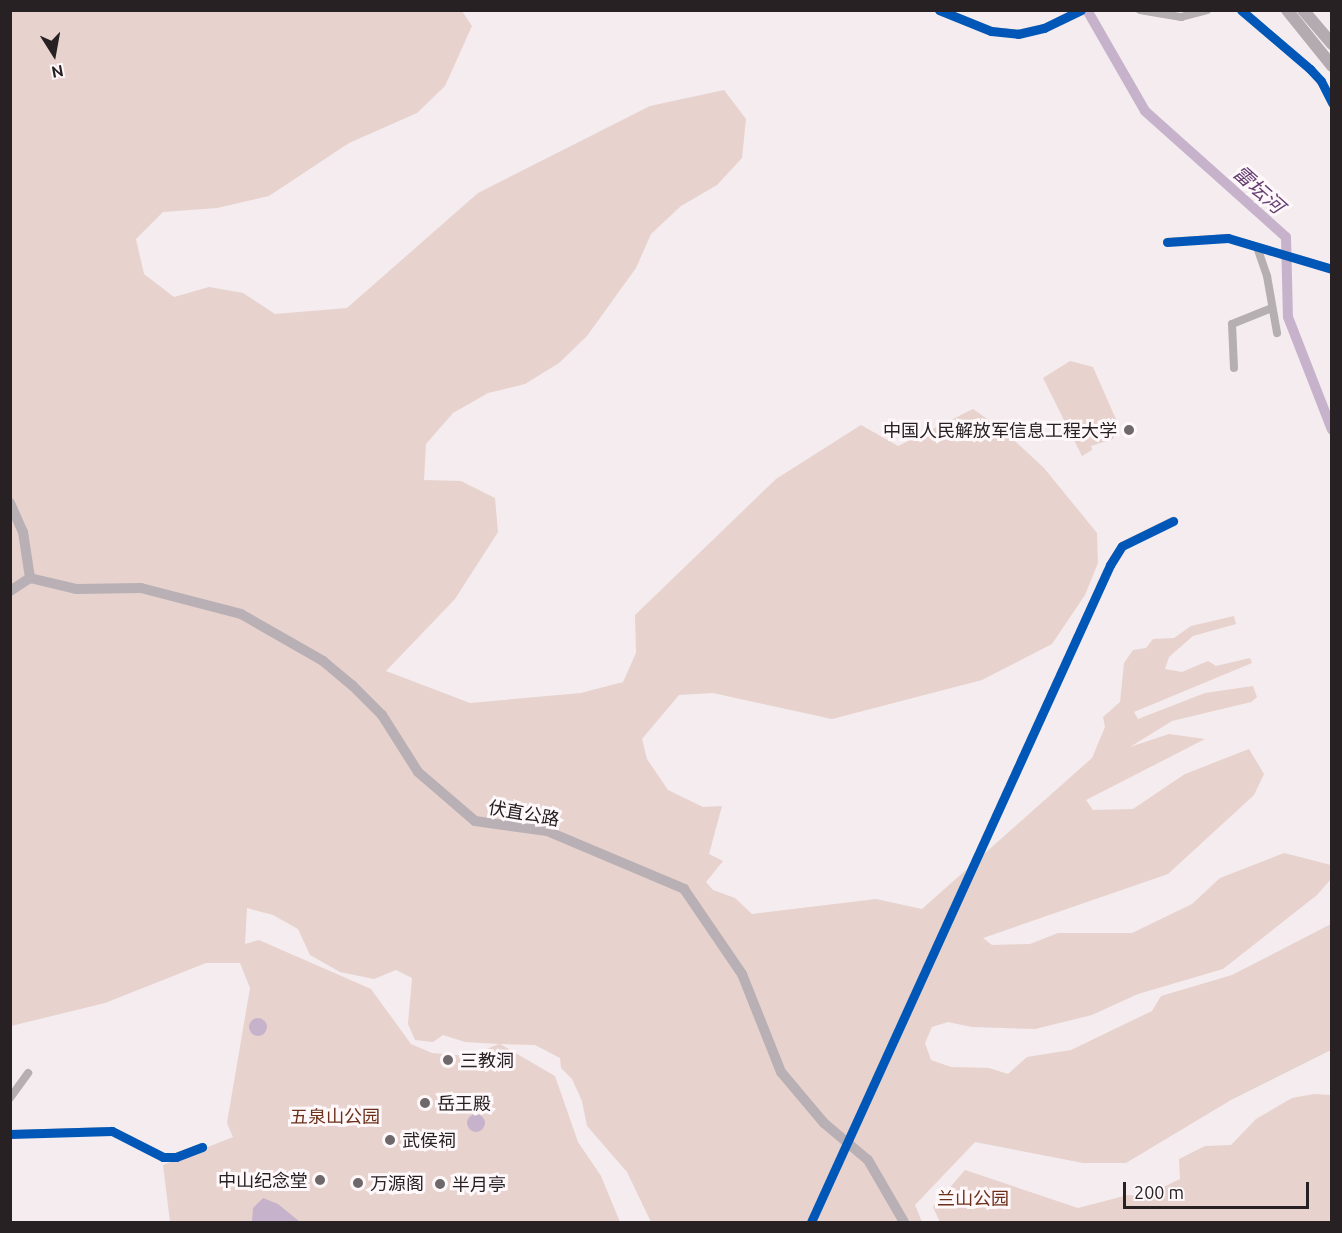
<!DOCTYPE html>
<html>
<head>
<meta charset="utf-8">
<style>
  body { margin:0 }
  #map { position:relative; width:1342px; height:1233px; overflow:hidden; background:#f4ecee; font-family:Ubuntu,"Noto Sans SC",sans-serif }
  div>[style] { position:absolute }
  .green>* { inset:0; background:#e7d2ce }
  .water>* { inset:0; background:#c7b2cc }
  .round { border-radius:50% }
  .river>* { height:10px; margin:-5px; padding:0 5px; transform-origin:5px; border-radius:5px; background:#c7b2cc }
  .minor-tunnel>* { height:8px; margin-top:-4px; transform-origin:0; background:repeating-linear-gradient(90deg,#cbc3c5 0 8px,transparent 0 12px) }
  .minor>* { height:8px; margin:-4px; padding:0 4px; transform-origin:4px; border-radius:4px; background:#b5afb2 }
  .major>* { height:10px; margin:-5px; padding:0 5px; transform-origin:5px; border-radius:5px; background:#b8b0b4 }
  .highway>* { height:12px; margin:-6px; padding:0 6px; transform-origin:6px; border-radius:6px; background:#b3abb0 }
  .cycleway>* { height:9px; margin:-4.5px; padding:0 4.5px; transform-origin:4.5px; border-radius:4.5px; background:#0057b8 }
  .dots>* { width:16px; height:16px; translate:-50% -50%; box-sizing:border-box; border:3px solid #fff8fa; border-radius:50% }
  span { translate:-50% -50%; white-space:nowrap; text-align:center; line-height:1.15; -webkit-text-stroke:6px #fff8fa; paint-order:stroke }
  .poi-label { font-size:18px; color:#272123 }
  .right { translate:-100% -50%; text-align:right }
  .left { translate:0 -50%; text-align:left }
  .street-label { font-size:18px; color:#272123 }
  .park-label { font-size:18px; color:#6c301a }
  .water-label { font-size:20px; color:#653f72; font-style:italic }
  .frame { position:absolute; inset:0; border:12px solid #272123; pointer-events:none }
  .north { position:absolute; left:24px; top:24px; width:60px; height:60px; -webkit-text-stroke:4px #fff8fa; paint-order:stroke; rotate:169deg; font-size:16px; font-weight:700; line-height:24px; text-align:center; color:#272123 }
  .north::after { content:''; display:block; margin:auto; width:21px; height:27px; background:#272123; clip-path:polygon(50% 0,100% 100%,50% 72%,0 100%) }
  .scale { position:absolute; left:1123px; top:1182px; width:186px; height:27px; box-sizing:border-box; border:3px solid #272123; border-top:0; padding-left:8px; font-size:18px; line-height:21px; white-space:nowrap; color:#272123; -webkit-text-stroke:4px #fff8fa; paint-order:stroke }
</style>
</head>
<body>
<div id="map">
  <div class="green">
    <div style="clip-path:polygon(evenodd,10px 11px,462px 11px,472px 26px,445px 86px,417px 113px,349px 143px,269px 196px,217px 208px,163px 212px,136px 239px,144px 274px,174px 297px,209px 287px,243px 293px,275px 314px,347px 308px,478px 193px,650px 106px,724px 90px,746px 119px,742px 158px,717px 185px,681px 206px,651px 234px,636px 268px,587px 336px,559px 363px,525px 384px,488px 393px,453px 413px,426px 444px,424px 480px,461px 481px,495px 498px,498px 532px,455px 599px,386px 671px,470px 703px,581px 693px,623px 682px,636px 653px,635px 615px,776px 479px,861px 425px,898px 446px,973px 409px,1003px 430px,1044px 468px,1097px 533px,1098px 563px,1085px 595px,1052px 644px,982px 680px,832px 719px,713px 693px,679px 695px,642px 739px,647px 759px,668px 790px,703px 807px,722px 806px,709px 854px,723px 861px,706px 882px,713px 890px,735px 898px,752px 914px,876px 899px,922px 909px,1092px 758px,1105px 727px,1103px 717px,1120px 702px,1124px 663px,1133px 650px,1146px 648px,1153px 639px,1174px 638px,1191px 626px,1234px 616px,1236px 624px,1193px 636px,1169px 657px,1165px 669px,1182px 672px,1208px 661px,1216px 666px,1250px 658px,1252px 663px,1134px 712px,1138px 719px,1205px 693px,1253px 686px,1257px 697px,1251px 702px,1172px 721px,1130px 747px,1169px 734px,1205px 739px,1086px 800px,1093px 810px,1133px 809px,1185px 774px,1249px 749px,1264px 774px,1254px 795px,1168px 874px,983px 938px,992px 945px,1030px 944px,1058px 933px,1132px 933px,1192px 904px,1220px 878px,1284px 853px,1331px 865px,1331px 879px,1317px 895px,1223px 969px,1138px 994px,1092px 1015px,1035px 1029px,972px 1027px,948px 1022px,932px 1027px,925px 1043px,931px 1060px,951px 1067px,989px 1068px,1008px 1074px,1027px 1057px,1071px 1050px,1152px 1011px,1161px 996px,1232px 975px,1331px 924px,1331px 1050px,1231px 1100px,1126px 1163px,1083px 1163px,975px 1142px,915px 1205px,922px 1222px,651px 1222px,627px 1172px,587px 1126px,582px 1101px,572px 1079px,561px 1068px,560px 1058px,535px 1045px,500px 1044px,555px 1076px,578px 1142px,601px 1176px,620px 1222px,170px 1222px,163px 1165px,233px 1137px,227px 1123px,250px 988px,240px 963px,206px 963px,105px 1003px,11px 1026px,10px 11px,247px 908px,273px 915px,298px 929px,310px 955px,340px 972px,374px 979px,396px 970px,412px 978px,408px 1024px,415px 1040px,433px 1042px,443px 1035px,465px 1042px,499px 1044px,468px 1056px,432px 1053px,411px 1044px,371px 989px,259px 940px,245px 944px,247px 908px)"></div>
    <div style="clip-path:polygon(1070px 361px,1093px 367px,1118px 424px,1113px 439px,1091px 446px,1092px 450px,1082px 456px,1043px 378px)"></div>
    <div style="clip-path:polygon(1314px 1094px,1331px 1095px,1331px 1222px,940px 1222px,933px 1207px,965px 1170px,1078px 1208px,1128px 1195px,1143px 1197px,1180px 1179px,1179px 1159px,1205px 1146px,1231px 1145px,1256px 1119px,1292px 1098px)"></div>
  </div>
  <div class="water">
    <div class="round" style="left:249px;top:1018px;width:18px;height:18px"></div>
    <div class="round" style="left:467px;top:1114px;width:18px;height:18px"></div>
    <div style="clip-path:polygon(263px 1198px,278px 1204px,300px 1222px,252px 1222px,253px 1208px)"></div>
  </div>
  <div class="river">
    <div style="left:1087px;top:10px;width:116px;rotate:60.1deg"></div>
    <div style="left:1145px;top:111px;width:189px;rotate:41.8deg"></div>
    <div style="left:1286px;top:237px;width:80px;rotate:88.6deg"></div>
    <div style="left:1288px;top:317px;width:121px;rotate:68.7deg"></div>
  </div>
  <div class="minor-tunnel">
    <div style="left:811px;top:1222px;width:722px;rotate:-65.53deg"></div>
  </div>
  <div class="minor">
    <div style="left:939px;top:10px;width:56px;rotate:22deg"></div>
    <div style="left:991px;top:31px;width:27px;rotate:6deg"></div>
    <div style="left:1018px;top:34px;width:27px;rotate:-13deg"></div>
    <div style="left:1044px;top:28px;width:41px;rotate:-25.9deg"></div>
    <div style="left:1140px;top:10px;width:42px;rotate:9.7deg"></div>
    <div style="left:1181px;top:17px;width:27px;rotate:-15deg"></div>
    <div style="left:1241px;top:10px;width:91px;rotate:40.5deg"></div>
    <div style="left:1310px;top:69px;width:16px;rotate:47deg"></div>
    <div style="left:1321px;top:81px;width:25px;rotate:63deg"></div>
    <div style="left:1167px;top:242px;width:61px;rotate:-3.8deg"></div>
    <div style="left:1228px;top:238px;width:109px;rotate:16.6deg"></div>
    <div style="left:1257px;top:247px;width:31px;rotate:71deg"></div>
    <div style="left:1267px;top:276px;width:58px;rotate:80deg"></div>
    <div style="left:1234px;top:368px;width:44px;rotate:-92.6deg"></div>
    <div style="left:1232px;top:324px;width:43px;rotate:-21.8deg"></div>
    <div style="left:1110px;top:565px;width:22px;rotate:-58deg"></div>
    <div style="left:1122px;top:546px;width:57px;rotate:-26.1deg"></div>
    <div style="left:10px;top:1098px;width:31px;rotate:-54deg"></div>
    <div style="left:10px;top:1134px;width:102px;rotate:-1.7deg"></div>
    <div style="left:112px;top:1131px;width:57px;rotate:27deg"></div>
    <div style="left:163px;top:1157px;width:13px"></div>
    <div style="left:176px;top:1157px;width:28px;rotate:-21deg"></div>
  </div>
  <div class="major">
    <div style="left:10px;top:503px;width:32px;rotate:66deg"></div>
    <div style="left:23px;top:532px;width:47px;rotate:81.3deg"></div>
    <div style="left:30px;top:578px;width:47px;rotate:13.4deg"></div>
    <div style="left:76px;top:589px;width:65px;rotate:-0.9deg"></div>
    <div style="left:141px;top:588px;width:103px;rotate:14.6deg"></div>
    <div style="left:241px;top:614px;width:95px;rotate:29.8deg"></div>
    <div style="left:323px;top:661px;width:38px;rotate:40deg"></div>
    <div style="left:352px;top:685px;width:42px;rotate:45deg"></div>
    <div style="left:382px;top:715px;width:67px;rotate:57.7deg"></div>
    <div style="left:418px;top:772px;width:75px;rotate:40.7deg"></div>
    <div style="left:475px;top:821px;width:73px;rotate:7.9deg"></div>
    <div style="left:547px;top:831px;width:149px;rotate:22.9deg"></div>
    <div style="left:684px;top:889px;width:103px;rotate:55.7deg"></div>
    <div style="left:742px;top:974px;width:105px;rotate:68.3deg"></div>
    <div style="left:781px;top:1072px;width:67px;rotate:49.9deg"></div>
    <div style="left:824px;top:1123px;width:57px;rotate:40.1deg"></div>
    <div style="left:868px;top:1160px;width:72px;rotate:59.9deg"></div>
    <div style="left:10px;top:591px;width:24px;rotate:-33deg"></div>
  </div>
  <div class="highway">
    <div style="left:1287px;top:10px;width:72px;rotate:51.2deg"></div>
    <div style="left:1303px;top:10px;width:45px;rotate:49.5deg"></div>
  </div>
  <div class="cycleway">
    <div style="left:939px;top:10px;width:56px;rotate:22deg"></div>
    <div style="left:991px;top:31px;width:27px;rotate:6deg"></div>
    <div style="left:1018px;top:34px;width:27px;rotate:-13deg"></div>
    <div style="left:1044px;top:28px;width:41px;rotate:-25.9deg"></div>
    <div style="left:1241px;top:10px;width:91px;rotate:40.5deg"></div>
    <div style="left:1310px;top:69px;width:16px;rotate:47deg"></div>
    <div style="left:1321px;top:81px;width:25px;rotate:63deg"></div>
    <div style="left:1167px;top:242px;width:61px;rotate:-3.8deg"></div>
    <div style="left:1228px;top:238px;width:109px;rotate:16.6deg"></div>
    <div style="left:10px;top:1134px;width:102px;rotate:-1.7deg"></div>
    <div style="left:112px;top:1131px;width:57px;rotate:27deg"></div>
    <div style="left:163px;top:1157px;width:13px"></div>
    <div style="left:176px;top:1157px;width:28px;rotate:-21deg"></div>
    <div style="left:811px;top:1222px;width:722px;rotate:-65.53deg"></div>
    <div style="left:1110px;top:565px;width:22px;rotate:-58deg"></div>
    <div style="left:1122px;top:546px;width:57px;rotate:-26.1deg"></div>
  </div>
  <div class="dots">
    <div style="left:1129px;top:430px;background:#6f686a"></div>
    <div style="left:448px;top:1060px;background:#6f686a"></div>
    <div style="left:425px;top:1103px;background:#6f686a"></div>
    <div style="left:390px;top:1140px;background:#6f686a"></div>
    <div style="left:320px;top:1180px;background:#6f686a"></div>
    <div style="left:358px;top:1183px;background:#6f686a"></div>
    <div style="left:440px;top:1184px;background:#6f686a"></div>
  </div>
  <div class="poi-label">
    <span class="right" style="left:1117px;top:430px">中国人民解放军信息工程大学</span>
    <span class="left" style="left:460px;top:1060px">三教洞</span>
    <span class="left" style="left:437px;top:1103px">岳王殿</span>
    <span class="left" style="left:402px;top:1140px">武侯祠</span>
    <span class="right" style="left:308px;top:1180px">中山纪念堂</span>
    <span class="left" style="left:370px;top:1183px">万源阁</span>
    <span class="left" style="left:452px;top:1184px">半月亭</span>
  </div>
  <div class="street-label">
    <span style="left:524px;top:813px;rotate:10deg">伏直公路</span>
  </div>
  <div class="park-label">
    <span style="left:335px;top:1116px">五泉山公园</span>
    <span style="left:973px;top:1198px">兰山公园</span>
  </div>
  <div class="water-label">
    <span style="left:1259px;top:189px;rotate:42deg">雷坛河</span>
  </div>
  <div class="frame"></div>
  <div class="north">N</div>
  <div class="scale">200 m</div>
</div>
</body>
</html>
